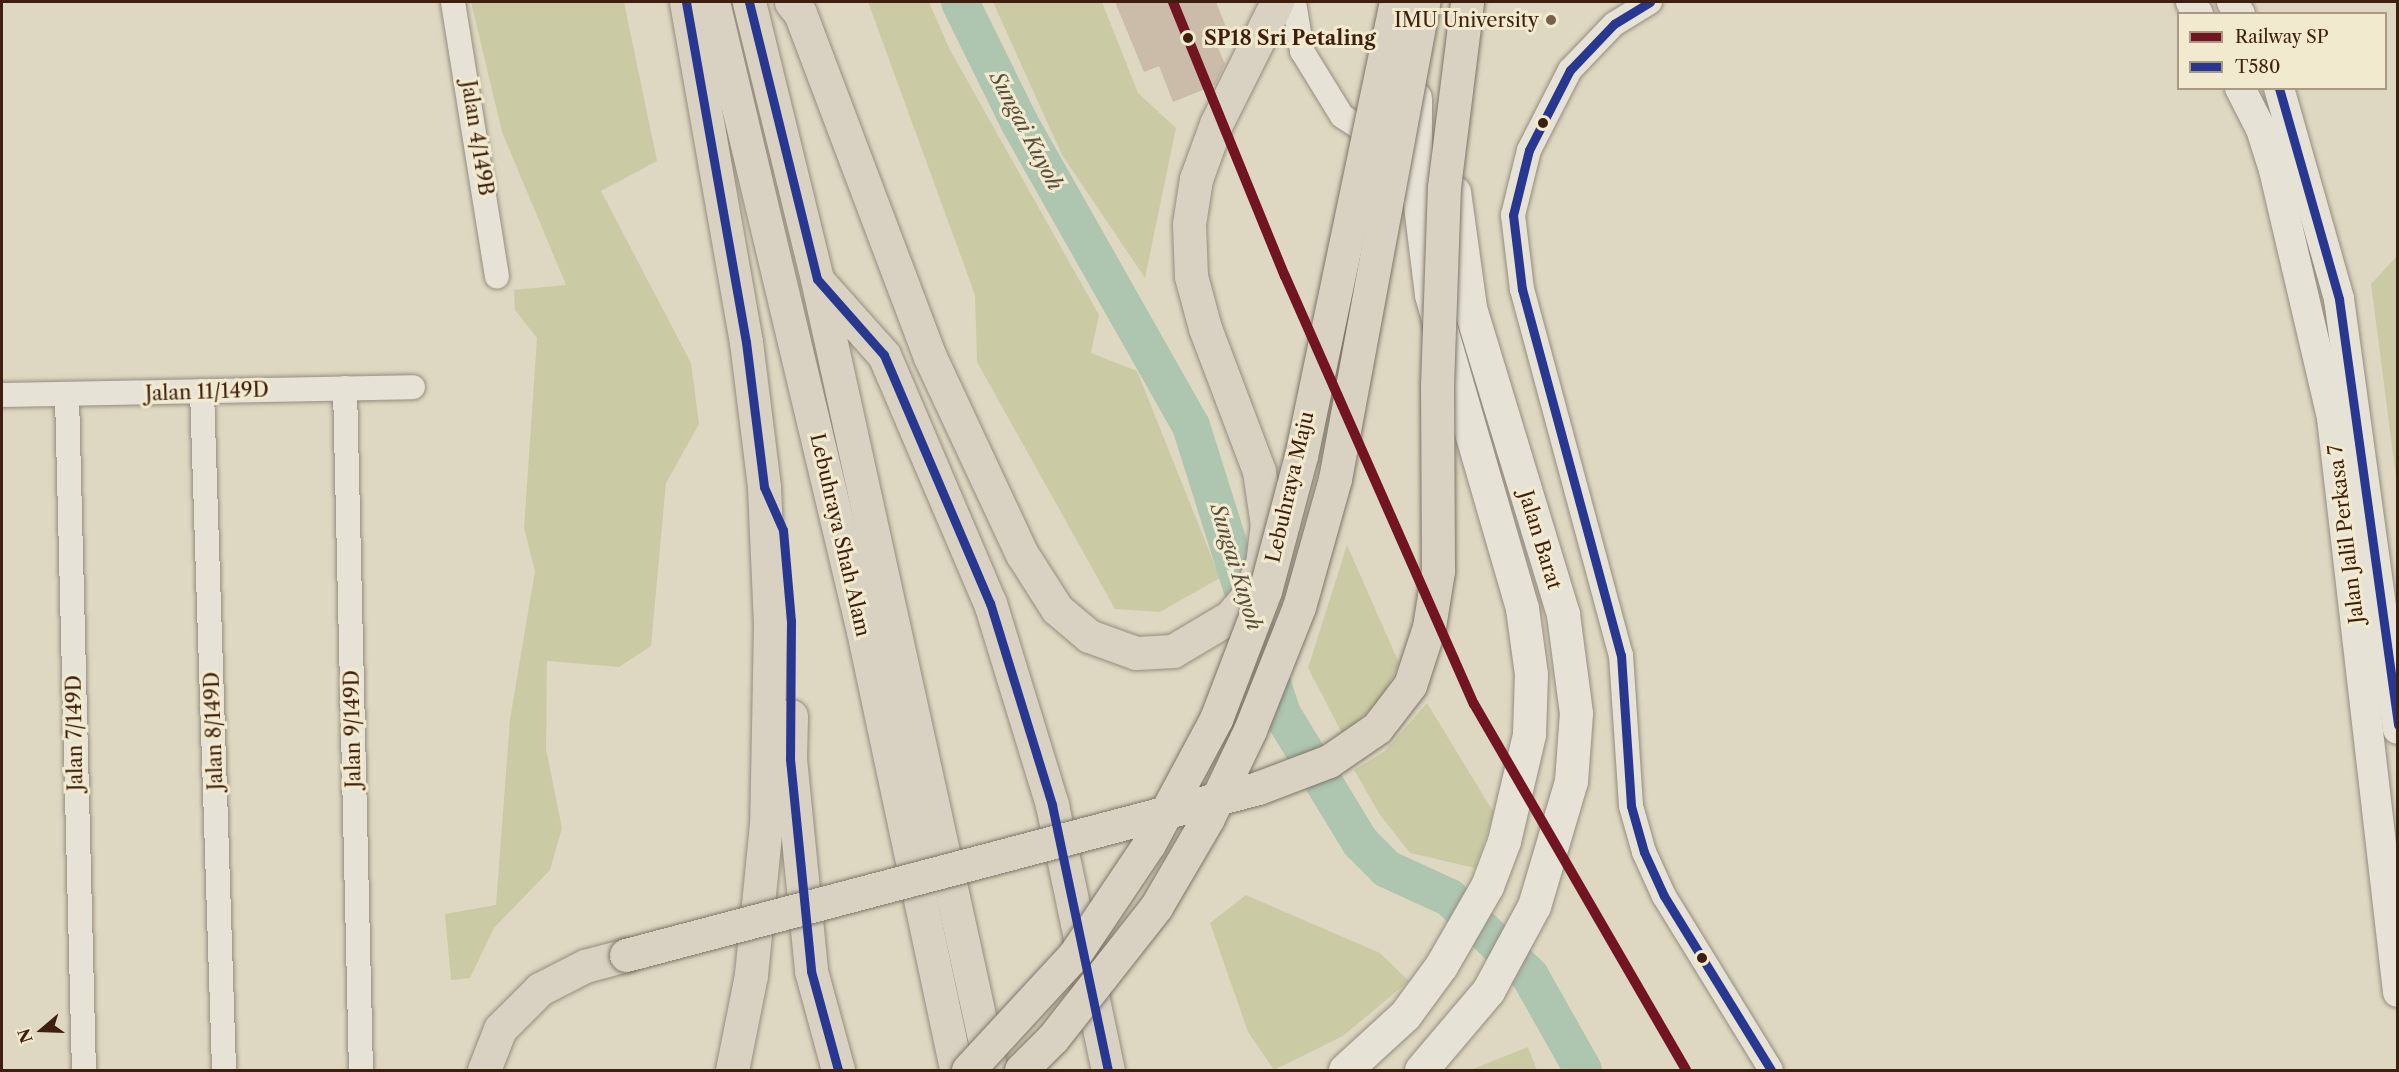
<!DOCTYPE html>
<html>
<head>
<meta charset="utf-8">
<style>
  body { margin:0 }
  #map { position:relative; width:2399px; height:1072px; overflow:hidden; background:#ded8c2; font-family:"Libre Caslon Text",serif }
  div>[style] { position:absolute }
  .green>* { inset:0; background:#cacba4 }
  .river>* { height:38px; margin:-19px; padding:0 19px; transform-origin:19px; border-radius:19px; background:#aec5b0 }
  .building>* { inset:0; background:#cbbcaa }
  .roads { filter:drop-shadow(0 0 2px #958d7f) drop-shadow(0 0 2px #958d7f) }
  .minor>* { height:24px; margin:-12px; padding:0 12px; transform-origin:12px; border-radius:12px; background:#e6e2d6 }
  .tertiary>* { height:30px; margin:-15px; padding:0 15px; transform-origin:15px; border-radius:15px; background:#e6e2d6 }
  .secondary>* { height:33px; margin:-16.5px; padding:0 16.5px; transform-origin:16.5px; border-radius:16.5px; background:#e6e2d6 }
  .motorway>* { height:33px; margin:-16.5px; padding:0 16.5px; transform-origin:16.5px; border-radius:16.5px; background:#d9d2c2 }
  .bridges { filter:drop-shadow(0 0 2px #7e7568) drop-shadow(0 0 2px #7e7568) }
  .motorway-bridge>* { height:33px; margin:-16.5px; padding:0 16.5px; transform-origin:16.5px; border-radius:16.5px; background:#d9d2c2 }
  .bus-1>* { height:9px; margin:-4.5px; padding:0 4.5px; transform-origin:4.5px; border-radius:4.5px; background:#283890 }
  .rail-1>* { height:10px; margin:-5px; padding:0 5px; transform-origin:5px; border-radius:5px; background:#721422 }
  .dots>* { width:16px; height:16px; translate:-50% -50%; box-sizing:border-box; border:3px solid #f2eacf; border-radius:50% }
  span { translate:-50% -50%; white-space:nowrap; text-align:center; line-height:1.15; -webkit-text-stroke:6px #f2eacf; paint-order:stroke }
  .poi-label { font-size:20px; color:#3e1f0f }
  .right { translate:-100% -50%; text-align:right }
  .stop-label { font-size:20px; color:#3e1f0f; font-weight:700 }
  .left { translate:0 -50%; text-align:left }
  .street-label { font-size:20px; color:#3e1f0f }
  .water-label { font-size:21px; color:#594e3d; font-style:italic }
  .frame { position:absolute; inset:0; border:3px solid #3e1f0f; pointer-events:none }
  .legend { position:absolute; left:2177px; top:12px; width:210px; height:78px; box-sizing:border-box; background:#f2eacf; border:2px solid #aa9982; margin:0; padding:8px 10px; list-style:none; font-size:18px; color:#3e1f0f }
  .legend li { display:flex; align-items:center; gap:12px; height:30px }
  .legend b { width:30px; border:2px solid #aa9982 }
  .north { position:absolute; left:12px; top:1000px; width:60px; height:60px; -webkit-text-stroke:4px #f2eacf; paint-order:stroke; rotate:251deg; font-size:16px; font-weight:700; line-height:24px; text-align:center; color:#3e1f0f }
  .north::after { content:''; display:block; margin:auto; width:21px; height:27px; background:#3e1f0f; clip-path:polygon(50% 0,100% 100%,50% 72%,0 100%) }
</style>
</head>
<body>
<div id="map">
  <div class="green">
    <div style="clip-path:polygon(471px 2px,624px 2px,657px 161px,601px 191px,691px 363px,699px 424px,666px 483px,651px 646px,619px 667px,547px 661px,546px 749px,562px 828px,550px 870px,494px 928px,470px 978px,451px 980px,445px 914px,496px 905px,510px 719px,535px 571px,524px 528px,537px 338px,515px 310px,514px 290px,566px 285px,502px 132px)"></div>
    <div style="clip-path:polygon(868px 2px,929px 2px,949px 48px,1099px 315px,1091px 353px,1137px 371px,1220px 578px,1160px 612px,1115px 609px,977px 362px,975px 295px)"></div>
    <div style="clip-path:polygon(993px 2px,1102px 2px,1138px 93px,1176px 128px,1145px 278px,1062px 155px)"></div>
    <div style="clip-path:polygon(2397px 256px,2397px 485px,2371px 284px)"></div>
    <div style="clip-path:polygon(1347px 545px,1399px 663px,1383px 697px,1343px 735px,1308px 668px)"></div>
    <div style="clip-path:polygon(1427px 703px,1494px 813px,1475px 868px,1410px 853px,1380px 815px,1354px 770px,1385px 751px)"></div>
    <div style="clip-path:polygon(1246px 895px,1380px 953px,1409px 981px,1343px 1036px,1274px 1070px,1248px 1032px,1210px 923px)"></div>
    <div style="clip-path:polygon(1528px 1047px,1537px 1070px,1470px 1070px,1473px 1069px)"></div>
  </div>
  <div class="river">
    <div style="left:960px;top:2px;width:134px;rotate:63.8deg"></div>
    <div style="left:1019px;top:122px;width:349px;rotate:60.5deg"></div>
    <div style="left:1191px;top:426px;width:302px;rotate:72.5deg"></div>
    <div style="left:1282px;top:714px;width:150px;rotate:58.6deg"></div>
    <div style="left:1360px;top:842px;width:38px;rotate:45deg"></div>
    <div style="left:1387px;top:869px;width:69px;rotate:24.7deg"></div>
    <div style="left:1450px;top:898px;width:112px;rotate:44.3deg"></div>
    <div style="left:1530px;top:976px;width:108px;rotate:60.6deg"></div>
  </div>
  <div class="building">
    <div style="clip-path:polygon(1115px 2px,1216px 2px,1230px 37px,1216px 43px,1225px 64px,1215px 85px,1173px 102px,1159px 66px,1144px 72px)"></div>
  </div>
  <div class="roads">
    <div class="minor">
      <div style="left:453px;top:2px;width:278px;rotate:80.9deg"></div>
      <div style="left:1294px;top:2px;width:50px;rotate:80.7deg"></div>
      <div style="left:1302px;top:51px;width:76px;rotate:58.4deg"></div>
      <div style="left:1342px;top:116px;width:45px;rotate:33.3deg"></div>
      <div style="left:1650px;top:2px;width:42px;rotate:148.6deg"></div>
      <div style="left:1614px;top:24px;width:64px;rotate:133.7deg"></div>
      <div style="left:1570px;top:70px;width:90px;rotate:117.1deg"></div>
      <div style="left:1529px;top:150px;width:67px;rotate:103.8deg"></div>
      <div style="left:1513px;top:215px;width:75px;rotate:83.1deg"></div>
      <div style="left:1522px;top:289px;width:379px;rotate:74.9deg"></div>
      <div style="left:1621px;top:655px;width:151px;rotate:86.2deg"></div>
      <div style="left:1631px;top:806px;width:48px;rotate:74.2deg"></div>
      <div style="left:1644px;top:852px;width:48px;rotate:65.6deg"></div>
      <div style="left:1664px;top:896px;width:204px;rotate:58.4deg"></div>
      <div style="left:345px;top:388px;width:682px;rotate:88.66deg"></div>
      <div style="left:202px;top:391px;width:679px;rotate:88.14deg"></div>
      <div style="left:2px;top:395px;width:411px;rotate:-1.1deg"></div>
      <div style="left:67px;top:396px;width:674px;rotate:88.56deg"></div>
    </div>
    <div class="tertiary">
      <div style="left:2191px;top:2px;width:14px;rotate:60deg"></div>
      <div style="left:2232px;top:2px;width:14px;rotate:56deg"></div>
      <div style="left:2240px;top:88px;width:46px;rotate:62.9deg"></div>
      <div style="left:2261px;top:129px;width:43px;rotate:72.4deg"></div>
      <div style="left:2274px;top:170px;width:255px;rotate:76.8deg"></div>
      <div style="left:2332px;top:418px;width:578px;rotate:83.44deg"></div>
      <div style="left:2279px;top:88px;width:219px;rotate:74.1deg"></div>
      <div style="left:2339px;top:299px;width:434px;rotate:82.2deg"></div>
    </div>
    <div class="secondary">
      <div style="left:1345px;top:1070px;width:81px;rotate:-42.5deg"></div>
      <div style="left:1405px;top:1015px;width:61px;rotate:-53.7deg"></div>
      <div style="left:1441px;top:966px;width:92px;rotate:-60.1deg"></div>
      <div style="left:1487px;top:886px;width:48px;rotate:-69.3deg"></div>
      <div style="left:1504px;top:841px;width:110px;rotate:-76.8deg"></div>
      <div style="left:1529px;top:734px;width:60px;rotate:-88.1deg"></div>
      <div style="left:1531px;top:674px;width:67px;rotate:-97.8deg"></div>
      <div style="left:1522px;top:608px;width:327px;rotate:-106.2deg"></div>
      <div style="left:1431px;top:294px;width:130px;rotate:-97.1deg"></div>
      <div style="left:1415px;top:165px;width:67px;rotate:-90deg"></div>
      <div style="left:1421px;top:1070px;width:104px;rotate:-49.7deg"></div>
      <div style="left:1488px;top:991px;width:97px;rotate:-61.6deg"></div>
      <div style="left:1534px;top:906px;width:130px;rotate:-73.5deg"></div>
      <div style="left:1571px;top:781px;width:68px;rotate:-85.8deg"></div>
      <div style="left:1576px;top:713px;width:100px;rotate:-97.5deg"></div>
      <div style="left:1563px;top:614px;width:321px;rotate:-106.9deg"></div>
      <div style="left:1470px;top:307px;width:116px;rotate:-97.9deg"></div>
    </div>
    <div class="motorway">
      <div style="left:686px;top:2px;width:345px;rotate:80deg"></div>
      <div style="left:746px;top:342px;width:146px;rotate:82.9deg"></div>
      <div style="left:764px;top:487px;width:137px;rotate:87.5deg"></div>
      <div style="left:770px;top:624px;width:200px;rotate:91.1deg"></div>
      <div style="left:766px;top:824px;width:152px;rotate:95.7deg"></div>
      <div style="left:751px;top:975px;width:97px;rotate:101.3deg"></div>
      <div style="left:713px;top:2px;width:647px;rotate:76.59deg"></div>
      <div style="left:863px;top:631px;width:449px;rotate:78deg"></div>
      <div style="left:749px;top:2px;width:285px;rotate:76.2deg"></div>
      <div style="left:817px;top:279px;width:810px;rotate:77.59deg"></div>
      <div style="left:791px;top:2px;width:14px;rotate:51deg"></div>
      <div style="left:800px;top:13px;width:368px;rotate:69.3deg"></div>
      <div style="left:930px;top:357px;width:217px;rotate:65deg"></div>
      <div style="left:1022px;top:554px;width:65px;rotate:57.5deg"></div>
      <div style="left:1057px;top:609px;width:42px;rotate:40.2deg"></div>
      <div style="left:1089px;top:636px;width:50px;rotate:19.9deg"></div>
      <div style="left:1136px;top:653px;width:37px;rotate:-3deg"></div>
      <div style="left:1173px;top:651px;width:66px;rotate:-30.8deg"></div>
      <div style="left:1230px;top:617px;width:30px;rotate:-50deg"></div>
      <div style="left:1249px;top:594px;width:33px;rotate:-67deg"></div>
      <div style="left:1262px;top:564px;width:39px;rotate:-83deg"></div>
      <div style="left:1267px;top:525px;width:55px;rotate:-98.4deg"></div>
      <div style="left:1259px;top:471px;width:153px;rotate:-110.7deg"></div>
      <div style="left:1205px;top:328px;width:54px;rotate:-105.1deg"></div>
      <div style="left:1191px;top:276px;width:52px;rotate:-92.2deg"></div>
      <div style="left:1189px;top:224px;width:46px;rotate:-81.2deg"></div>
      <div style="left:1196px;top:179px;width:59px;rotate:-70deg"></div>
      <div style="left:1216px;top:124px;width:136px;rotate:-63.4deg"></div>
      <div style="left:818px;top:281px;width:99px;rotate:48.3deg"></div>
      <div style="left:884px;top:355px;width:270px;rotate:66.9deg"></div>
      <div style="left:990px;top:603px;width:211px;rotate:72.9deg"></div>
      <div style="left:1052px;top:805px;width:271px;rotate:78.1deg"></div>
      <div style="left:791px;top:716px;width:43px;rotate:91.3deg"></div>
      <div style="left:790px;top:759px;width:213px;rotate:84.3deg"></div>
      <div style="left:811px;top:971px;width:103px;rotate:74.7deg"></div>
      <div style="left:484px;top:1070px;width:44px;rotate:-68.7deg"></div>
      <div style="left:500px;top:1029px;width:57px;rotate:-45deg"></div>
      <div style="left:540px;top:989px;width:51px;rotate:-27.1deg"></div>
      <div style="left:585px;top:966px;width:42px;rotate:-15deg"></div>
    </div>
  </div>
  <div class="bridges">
    <div class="motorway-bridge">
      <div style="left:626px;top:955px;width:654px;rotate:-14.8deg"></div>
      <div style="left:1258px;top:788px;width:76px;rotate:-20.8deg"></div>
      <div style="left:1329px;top:761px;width:58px;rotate:-34.5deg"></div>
      <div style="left:1377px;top:728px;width:54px;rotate:-52.5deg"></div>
      <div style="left:1410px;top:685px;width:61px;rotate:-71.9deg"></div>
      <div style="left:1429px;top:627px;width:57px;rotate:-80.9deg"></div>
      <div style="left:1438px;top:571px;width:185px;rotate:-90.3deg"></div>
      <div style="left:1437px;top:386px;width:199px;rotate:-88deg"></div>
      <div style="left:1444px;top:187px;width:186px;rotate:-82.9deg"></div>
      <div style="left:968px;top:1070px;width:158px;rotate:-47.3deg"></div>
      <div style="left:1075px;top:954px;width:133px;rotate:-56.1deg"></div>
      <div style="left:1149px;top:844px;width:142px;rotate:-61.8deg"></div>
      <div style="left:1216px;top:719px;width:137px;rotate:-69.1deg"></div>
      <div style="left:1265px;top:591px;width:140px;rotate:-75.1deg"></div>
      <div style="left:1301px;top:456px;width:464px;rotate:-78.2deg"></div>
      <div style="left:1021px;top:1070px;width:45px;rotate:-45deg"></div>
      <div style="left:1053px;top:1038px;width:167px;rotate:-51.8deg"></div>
      <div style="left:1156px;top:907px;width:103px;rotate:-59.7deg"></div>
      <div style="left:1208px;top:818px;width:98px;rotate:-64.5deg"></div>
      <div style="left:1250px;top:730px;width:132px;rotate:-68.3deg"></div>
      <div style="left:1299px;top:607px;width:133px;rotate:-74.3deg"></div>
      <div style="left:1335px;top:479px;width:485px;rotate:-79.5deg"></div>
    </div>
  </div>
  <div class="bus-1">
    <div style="left:686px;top:2px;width:345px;rotate:80deg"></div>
    <div style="left:746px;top:342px;width:146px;rotate:82.9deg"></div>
    <div style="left:764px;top:487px;width:47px;rotate:66.2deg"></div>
    <div style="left:783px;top:530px;width:91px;rotate:85deg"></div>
    <div style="left:791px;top:621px;width:138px;rotate:90.4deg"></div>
    <div style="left:790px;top:759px;width:213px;rotate:84.3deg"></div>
    <div style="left:811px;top:971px;width:103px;rotate:74.7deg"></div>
    <div style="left:749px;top:2px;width:285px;rotate:76.2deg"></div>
    <div style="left:817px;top:279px;width:101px;rotate:48.6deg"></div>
    <div style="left:884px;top:355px;width:270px;rotate:66.9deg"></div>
    <div style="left:990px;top:603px;width:211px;rotate:72.9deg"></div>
    <div style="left:1052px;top:805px;width:271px;rotate:78.1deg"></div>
    <div style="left:1650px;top:2px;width:42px;rotate:148.6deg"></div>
    <div style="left:1614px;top:24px;width:64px;rotate:133.7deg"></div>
    <div style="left:1570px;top:70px;width:90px;rotate:117.1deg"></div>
    <div style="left:1529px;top:150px;width:67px;rotate:103.8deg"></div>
    <div style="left:1513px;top:215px;width:75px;rotate:83.1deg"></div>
    <div style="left:1522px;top:289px;width:379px;rotate:74.9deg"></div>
    <div style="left:1621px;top:655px;width:151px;rotate:86.2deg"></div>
    <div style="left:1631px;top:806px;width:48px;rotate:74.2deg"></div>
    <div style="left:1644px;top:852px;width:48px;rotate:65.6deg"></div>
    <div style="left:1664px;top:896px;width:204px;rotate:58.4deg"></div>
    <div style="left:2279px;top:88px;width:219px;rotate:74.1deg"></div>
    <div style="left:2339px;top:299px;width:430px;rotate:82.1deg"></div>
  </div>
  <div class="rail-1">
    <div style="left:1173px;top:2px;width:296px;rotate:67.8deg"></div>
    <div style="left:1285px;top:276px;width:468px;rotate:66.2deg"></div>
    <div style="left:1474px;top:704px;width:423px;rotate:59.9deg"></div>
  </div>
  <div class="dots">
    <div style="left:1551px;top:20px;background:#76604e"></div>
    <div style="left:1188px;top:38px;background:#3e1f0f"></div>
    <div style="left:1543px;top:123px;background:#3e1f0f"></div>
    <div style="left:1702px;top:958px;background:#3e1f0f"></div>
  </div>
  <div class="poi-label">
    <span class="right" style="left:1539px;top:20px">IMU University</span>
  </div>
  <div class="stop-label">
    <span class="left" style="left:1204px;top:38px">SP18 Sri Petaling</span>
  </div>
  <div class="street-label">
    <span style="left:477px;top:138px;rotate:81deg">Jalan 4/149B</span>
    <span style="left:207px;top:392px;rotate:-2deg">Jalan 11/149D</span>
    <span style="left:1290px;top:487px;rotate:-77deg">Lebuhraya Maju</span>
    <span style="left:2346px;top:534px;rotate:-97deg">Jalan Jalil Perkasa 7</span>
    <span style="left:840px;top:535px;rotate:77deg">Lebuhraya Shah Alam</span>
    <span style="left:1540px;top:540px;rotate:73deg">Jalan Barat</span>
    <span style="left:353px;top:729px;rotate:-91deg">Jalan 9/149D</span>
    <span style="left:214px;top:731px;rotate:-92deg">Jalan 8/149D</span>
    <span style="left:75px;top:733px;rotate:-91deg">Jalan 7/149D</span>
  </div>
  <div class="water-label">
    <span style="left:1026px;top:131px;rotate:62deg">Sungai Kuyoh</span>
    <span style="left:1236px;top:567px;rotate:73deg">Sungai Kuyoh</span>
  </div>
  <div class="frame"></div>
  <ul class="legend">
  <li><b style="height:8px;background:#721422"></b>Railway SP</li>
  <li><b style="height:8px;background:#283890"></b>T580</li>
  </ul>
  <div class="north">N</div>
</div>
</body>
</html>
